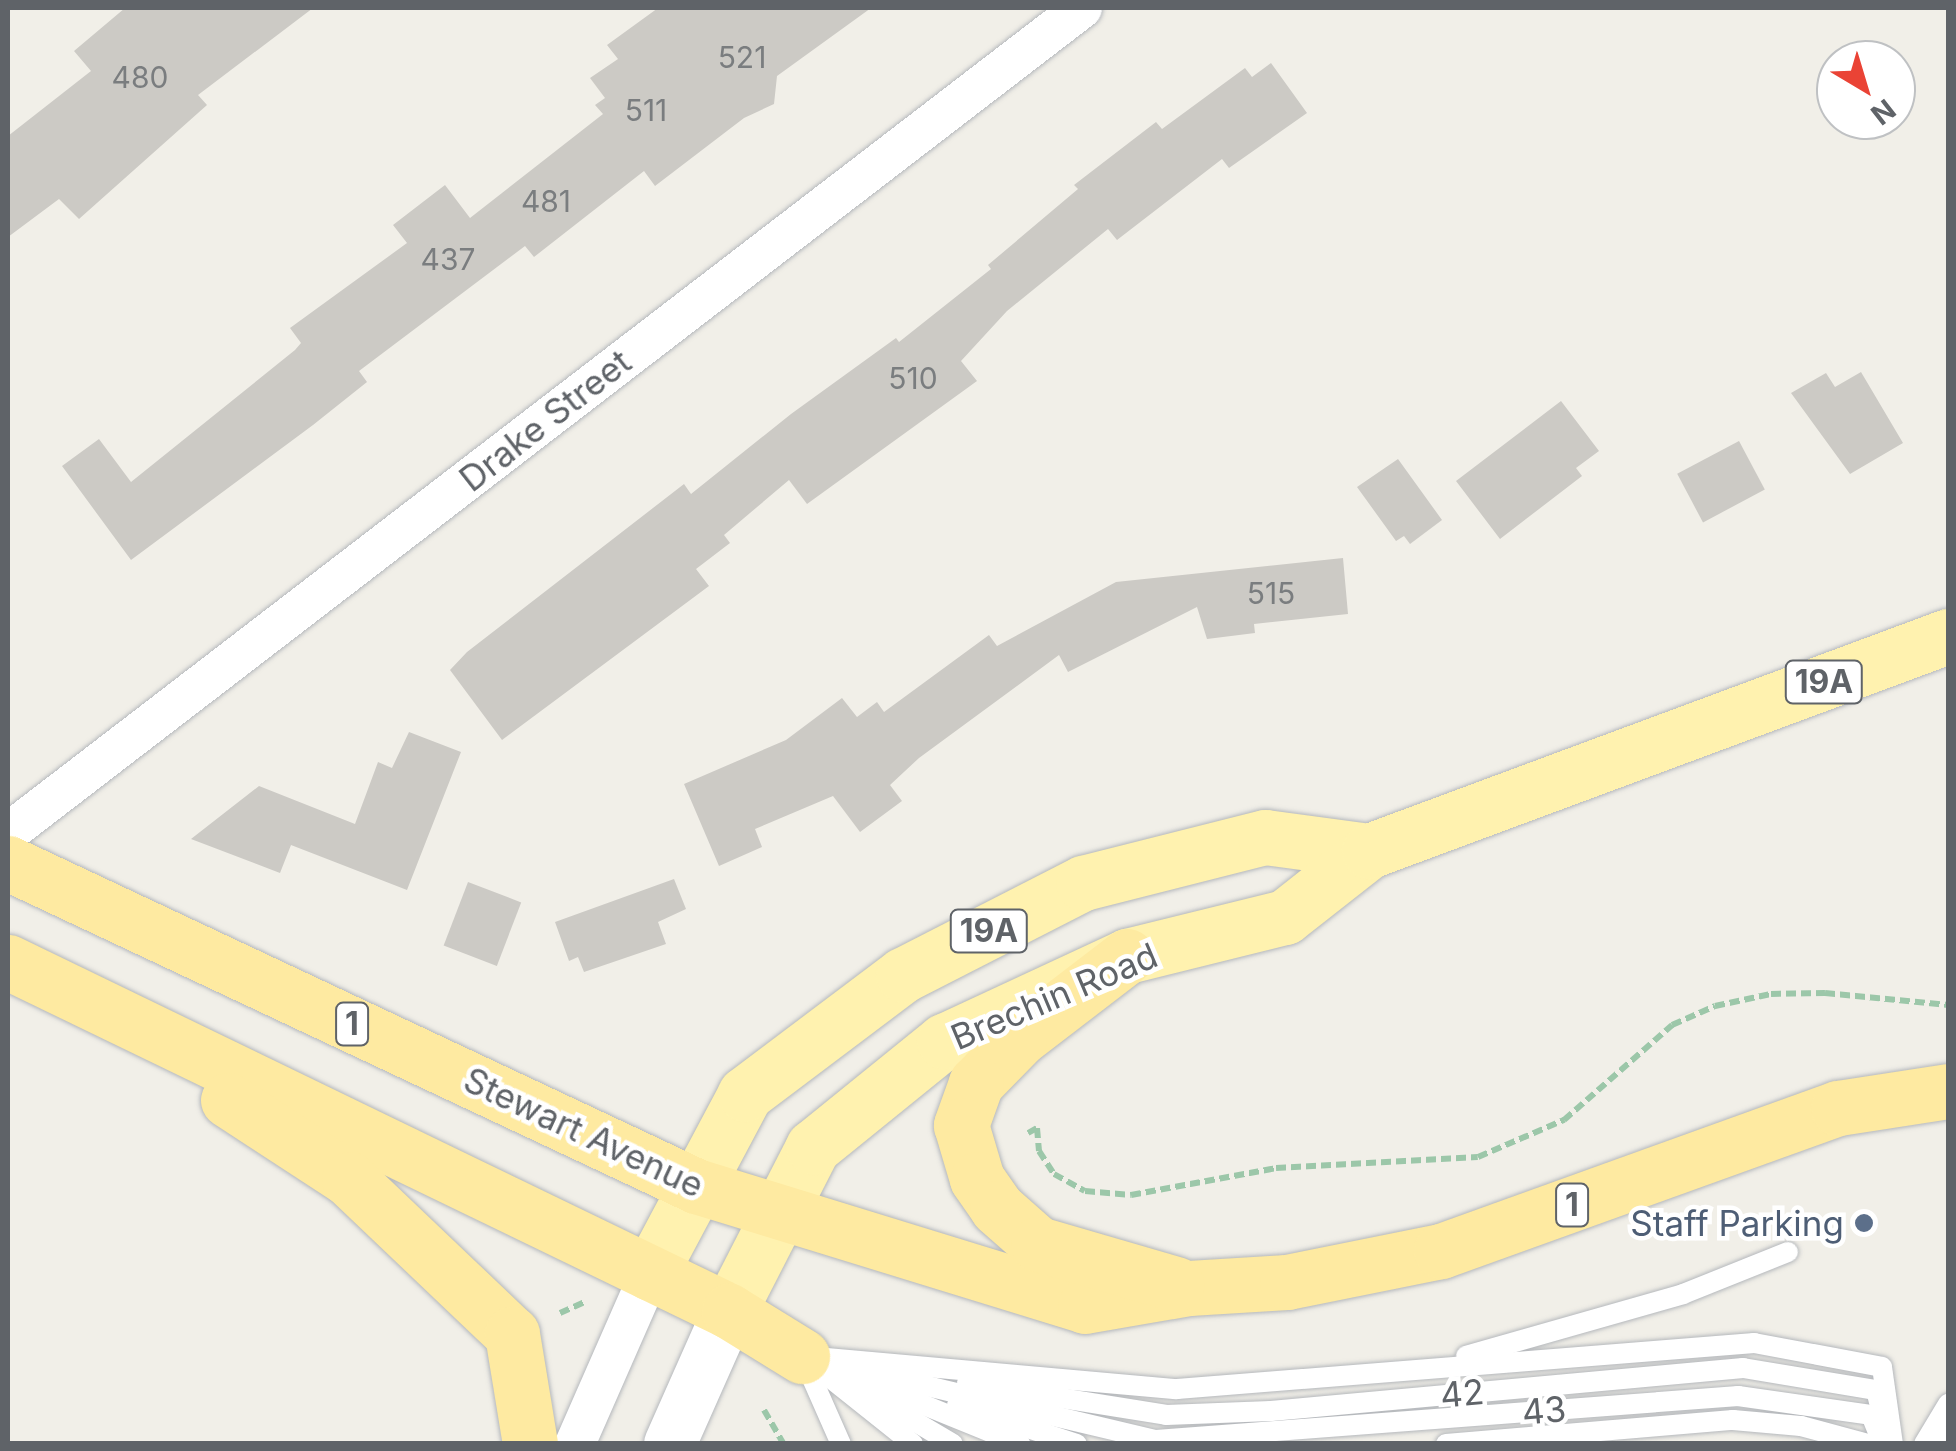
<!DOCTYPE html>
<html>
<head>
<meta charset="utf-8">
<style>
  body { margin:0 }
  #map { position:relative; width:1956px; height:1451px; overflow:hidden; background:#f1efe8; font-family:Inter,sans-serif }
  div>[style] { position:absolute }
  .building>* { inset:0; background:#cccac5; transform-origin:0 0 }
  .path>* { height:6px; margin-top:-3px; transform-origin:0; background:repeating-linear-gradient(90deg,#9cc7a9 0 10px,transparent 0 15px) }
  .roads { filter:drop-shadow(0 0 2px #b5b8bc) drop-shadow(0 0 2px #b5b8bc) }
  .service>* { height:20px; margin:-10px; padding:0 10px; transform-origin:10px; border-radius:10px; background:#fff }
  .minor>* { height:40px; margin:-20px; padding:0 20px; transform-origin:20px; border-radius:20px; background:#fff }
  .tertiary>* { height:52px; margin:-26px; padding:0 26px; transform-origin:26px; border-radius:26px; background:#fff }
  .primary>* { height:55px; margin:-27.5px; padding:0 27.5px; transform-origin:27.5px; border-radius:27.5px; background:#fff2af }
  .trunk>* { height:55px; margin:-27.5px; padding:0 27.5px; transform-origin:27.5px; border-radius:27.5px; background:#feeaa1 }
  .dots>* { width:28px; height:28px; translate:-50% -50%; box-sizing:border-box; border:5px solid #fff; border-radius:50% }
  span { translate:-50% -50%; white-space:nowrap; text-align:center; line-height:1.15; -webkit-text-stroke:9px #fff; paint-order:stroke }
  .number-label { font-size:30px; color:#7a7d7f }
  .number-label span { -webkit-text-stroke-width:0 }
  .shield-label span { padding:2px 8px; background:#fff; border:2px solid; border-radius:8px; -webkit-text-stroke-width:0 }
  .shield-label { font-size:32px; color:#5f6368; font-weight:700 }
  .street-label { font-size:35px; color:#5f6368 }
  .service-label { font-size:35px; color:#4e5e75 }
  .right { translate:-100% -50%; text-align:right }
  .frame { position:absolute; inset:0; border:10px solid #5f6368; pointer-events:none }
  .north { position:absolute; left:1816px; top:40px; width:100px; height:100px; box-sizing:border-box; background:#fff; border:2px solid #bfc1c3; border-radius:50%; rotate:142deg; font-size:28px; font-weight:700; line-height:40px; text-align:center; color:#5f6368 }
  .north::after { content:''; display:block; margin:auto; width:35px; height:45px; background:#ea4335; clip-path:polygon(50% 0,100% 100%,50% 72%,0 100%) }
</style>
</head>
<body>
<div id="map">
  <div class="building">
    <div style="clip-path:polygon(125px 8px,313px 8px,198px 95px,207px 105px,79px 219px,59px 199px,8px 237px,8px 136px,91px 71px,74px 51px)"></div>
    <div style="clip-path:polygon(658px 8px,871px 8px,777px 76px,774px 104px,744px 118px,655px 186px,644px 171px,534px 257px,525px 246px,359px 371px,367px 382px,313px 425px,131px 560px,62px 466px,99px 439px,131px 482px,295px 350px,301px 343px,290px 328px,407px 243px,393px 225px,445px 185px,470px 218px,603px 114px,595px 105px,605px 98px,590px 78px,618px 59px,607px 45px)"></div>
    <div style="clip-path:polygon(1271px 63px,1307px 113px,1229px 168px,1222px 159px,1117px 240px,1108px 229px,1007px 311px,961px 361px,977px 381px,807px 504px,789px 480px,724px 535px,730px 543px,696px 569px,709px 586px,502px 740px,450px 670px,467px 652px,684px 484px,691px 494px,791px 414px,896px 338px,899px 342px,991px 269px,988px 265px,1078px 189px,1074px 185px,1156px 122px,1162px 129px,1245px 68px,1252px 77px)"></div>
    <div style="clip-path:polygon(1861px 372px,1903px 443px,1850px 474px,1791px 393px,1826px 373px,1835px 387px)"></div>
    <div style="clip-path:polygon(1561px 401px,1599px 451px,1576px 468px,1582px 476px,1500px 539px,1456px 481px)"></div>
    <div style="left:1739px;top:441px;width:55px;height:70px;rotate:62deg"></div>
    <div style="clip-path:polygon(1398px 459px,1442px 520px,1410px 544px,1404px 536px,1396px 541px,1357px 487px)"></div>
    <div style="clip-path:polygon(1343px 558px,1348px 614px,1254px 624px,1255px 633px,1207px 639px,1197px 607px,1068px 672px,1059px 655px,919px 758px,890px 785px,902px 801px,860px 832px,833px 796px,755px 829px,762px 847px,719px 866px,684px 784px,786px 740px,842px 698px,857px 717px,877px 702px,884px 712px,989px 635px,997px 646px,1116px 582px)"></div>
    <div style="clip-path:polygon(409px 732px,461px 752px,407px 890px,291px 845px,280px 873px,191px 839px,259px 786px,355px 824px,378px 762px,392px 768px)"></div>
    <div style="clip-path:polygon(674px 879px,686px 909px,658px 922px,666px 944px,584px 972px,578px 957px,569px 961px,555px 922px)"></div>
    <div style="left:468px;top:882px;width:57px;height:68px;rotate:21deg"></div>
  </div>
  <div class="path">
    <div style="left:1028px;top:1133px;width:10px;rotate:-29deg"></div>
    <div style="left:1037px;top:1128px;width:23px;rotate:85deg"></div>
    <div style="left:1039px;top:1151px;width:27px;rotate:57deg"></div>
    <div style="left:1054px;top:1174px;width:35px;rotate:29deg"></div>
    <div style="left:1085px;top:1191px;width:46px;rotate:5deg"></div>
    <div style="left:1131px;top:1195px;width:147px;rotate:-10.5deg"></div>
    <div style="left:1276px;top:1168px;width:202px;rotate:-3.1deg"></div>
    <div style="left:1478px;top:1157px;width:94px;rotate:-23.3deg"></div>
    <div style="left:1564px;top:1120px;width:144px;rotate:-41.3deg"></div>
    <div style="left:1672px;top:1025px;width:47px;rotate:-23.8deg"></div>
    <div style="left:1715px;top:1006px;width:57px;rotate:-12.1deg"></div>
    <div style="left:1771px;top:994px;width:54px;rotate:-1.1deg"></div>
    <div style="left:1825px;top:993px;width:124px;rotate:5.6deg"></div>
    <div style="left:560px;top:1313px;width:27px;rotate:-24deg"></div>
    <div style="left:764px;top:1410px;width:39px;rotate:60deg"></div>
  </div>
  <div class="roads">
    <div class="service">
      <div style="left:804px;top:1356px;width:374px;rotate:5.1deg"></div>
      <div style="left:1177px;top:1389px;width:579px;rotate:-4.56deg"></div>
      <div style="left:1754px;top:1343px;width:130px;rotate:10.6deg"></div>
      <div style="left:1882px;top:1367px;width:78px;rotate:81.9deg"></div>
      <div style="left:1466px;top:1356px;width:226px;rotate:-15.9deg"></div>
      <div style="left:1683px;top:1294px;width:113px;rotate:-21.8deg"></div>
      <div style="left:803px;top:1358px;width:94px;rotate:66.2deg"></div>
      <div style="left:823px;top:1364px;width:213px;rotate:22.1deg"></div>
      <div style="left:820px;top:1370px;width:119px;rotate:38.5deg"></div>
      <div style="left:872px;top:1373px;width:292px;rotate:13.3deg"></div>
      <div style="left:1156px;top:1440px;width:584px;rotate:-4.32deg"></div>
      <div style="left:1738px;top:1396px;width:134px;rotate:8.1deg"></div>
      <div style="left:1871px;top:1415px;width:31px;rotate:68deg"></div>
      <div style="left:967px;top:1383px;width:202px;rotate:9.1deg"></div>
      <div style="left:1166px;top:1415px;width:105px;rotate:-2.2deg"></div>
      <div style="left:1271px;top:1411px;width:474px;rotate:-5.2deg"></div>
      <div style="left:1743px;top:1368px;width:135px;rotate:9.4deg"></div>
      <div style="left:1876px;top:1390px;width:21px;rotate:76deg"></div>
      <div style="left:865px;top:1392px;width:102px;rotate:30.6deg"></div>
      <div style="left:957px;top:1405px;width:126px;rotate:18deg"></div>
      <div style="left:1446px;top:1444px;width:288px;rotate:-4.8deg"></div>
      <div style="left:1733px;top:1420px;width:68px;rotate:5deg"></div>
      <div style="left:1801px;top:1426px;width:69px;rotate:15deg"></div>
      <div style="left:1924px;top:1444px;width:47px;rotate:-59deg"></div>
      <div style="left:1940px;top:1444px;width:11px;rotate:-45deg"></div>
    </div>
    <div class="minor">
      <div style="left:8px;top:833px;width:1354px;rotate:-37.53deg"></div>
      <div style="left:575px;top:1444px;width:187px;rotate:-66.3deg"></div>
    </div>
    <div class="tertiary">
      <div style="left:670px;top:1444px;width:145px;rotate:-66.1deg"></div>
    </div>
    <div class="primary">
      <div style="left:650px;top:1273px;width:203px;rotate:-62deg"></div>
      <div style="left:745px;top:1094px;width:198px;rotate:-37deg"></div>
      <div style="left:903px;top:975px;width:202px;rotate:-27.1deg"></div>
      <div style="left:1083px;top:883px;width:188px;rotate:-14.2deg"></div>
      <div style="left:1265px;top:837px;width:105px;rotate:7.7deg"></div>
      <div style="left:729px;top:1311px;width:184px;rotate:-62.9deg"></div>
      <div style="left:813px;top:1147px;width:169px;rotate:-39deg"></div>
      <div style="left:944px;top:1041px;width:202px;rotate:-24.9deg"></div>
      <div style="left:1127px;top:956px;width:163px;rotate:-13.9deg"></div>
      <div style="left:1285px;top:917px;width:107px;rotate:-38.2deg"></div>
      <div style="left:1369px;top:851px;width:618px;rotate:-20.37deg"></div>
    </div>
    <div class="trunk">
      <div style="left:8px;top:863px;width:760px;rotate:25.15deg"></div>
      <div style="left:696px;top:1186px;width:407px;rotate:17.1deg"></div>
      <div style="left:1085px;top:1306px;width:106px;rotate:-9.8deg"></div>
      <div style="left:1189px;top:1288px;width:98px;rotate:-3.5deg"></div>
      <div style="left:1287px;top:1282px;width:157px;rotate:-11.4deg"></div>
      <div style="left:1441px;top:1251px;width:422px;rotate:-19.8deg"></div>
      <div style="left:1838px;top:1108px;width:111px;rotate:-8.8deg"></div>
      <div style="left:1127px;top:956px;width:136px;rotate:142.5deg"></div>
      <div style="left:1019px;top:1039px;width:62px;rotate:134.3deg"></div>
      <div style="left:976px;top:1083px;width:45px;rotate:109.7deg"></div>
      <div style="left:961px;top:1125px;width:56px;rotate:73.5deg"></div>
      <div style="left:977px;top:1179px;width:35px;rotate:55deg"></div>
      <div style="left:997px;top:1208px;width:55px;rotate:41.3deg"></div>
      <div style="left:1038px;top:1244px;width:144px;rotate:16.2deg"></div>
      <div style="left:8px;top:962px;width:801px;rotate:25.83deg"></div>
      <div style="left:729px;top:1311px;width:86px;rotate:31.7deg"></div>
      <div style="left:228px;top:1100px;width:145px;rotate:33.1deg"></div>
      <div style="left:349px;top:1179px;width:225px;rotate:43.6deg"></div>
      <div style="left:512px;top:1334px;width:111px;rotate:80.7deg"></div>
    </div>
  </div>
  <div class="dots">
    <div style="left:1864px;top:1223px;background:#5c6f8a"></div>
  </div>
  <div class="number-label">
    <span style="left:742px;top:57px">521</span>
    <span style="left:140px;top:77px">480</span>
    <span style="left:646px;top:110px">511</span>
    <span style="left:546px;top:201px">481</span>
    <span style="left:448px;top:259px">437</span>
    <span style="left:913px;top:378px">510</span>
    <span style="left:1271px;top:593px">515</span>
  </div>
  <div class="shield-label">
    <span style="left:1824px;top:682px">19A</span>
    <span style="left:989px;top:931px">19A</span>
    <span style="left:352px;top:1024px">1</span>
    <span style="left:1572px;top:1205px">1</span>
  </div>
  <div class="street-label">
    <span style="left:545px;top:420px;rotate:-38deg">Drake Street</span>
    <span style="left:1054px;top:996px;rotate:-23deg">Brechin Road</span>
    <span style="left:584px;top:1132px;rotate:25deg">Stewart Avenue</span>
    <span style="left:1462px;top:1393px;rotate:-5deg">42</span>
    <span style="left:1544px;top:1410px;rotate:-5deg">43</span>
  </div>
  <div class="service-label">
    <span class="right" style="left:1844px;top:1223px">Staff Parking</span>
  </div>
  <div class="frame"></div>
  <div class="north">N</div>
</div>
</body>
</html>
